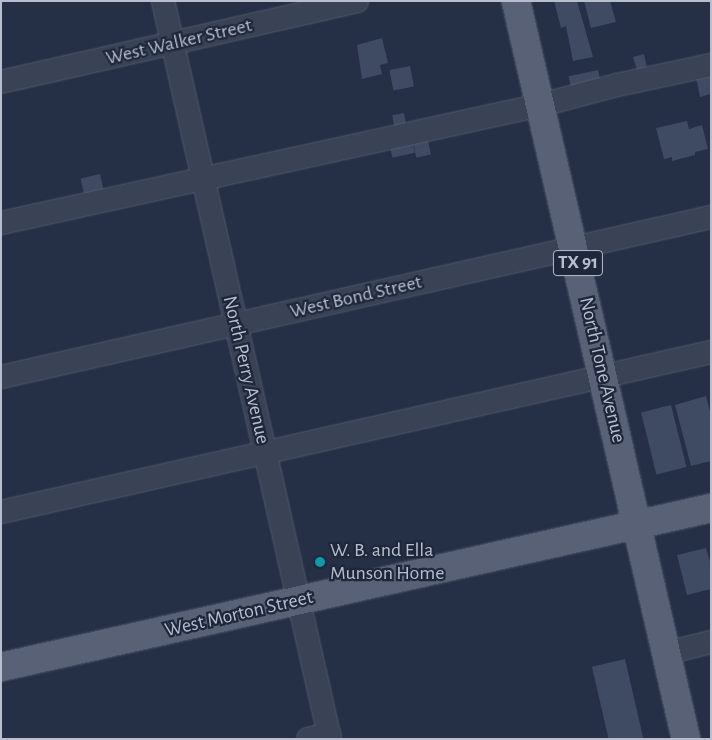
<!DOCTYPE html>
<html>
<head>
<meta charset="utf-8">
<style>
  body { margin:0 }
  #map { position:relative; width:712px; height:740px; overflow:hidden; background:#252f46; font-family:"Alegreya Sans",sans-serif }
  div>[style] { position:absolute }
  .building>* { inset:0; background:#3f4a63; transform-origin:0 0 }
  .roads { filter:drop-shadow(0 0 1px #535a6c) drop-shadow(0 0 1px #535a6c) }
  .minor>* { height:22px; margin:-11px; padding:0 11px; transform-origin:11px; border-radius:11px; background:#3a4255 }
  .major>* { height:28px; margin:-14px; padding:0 14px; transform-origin:14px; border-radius:14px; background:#586175 }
  .dots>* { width:14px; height:14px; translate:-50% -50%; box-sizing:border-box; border:2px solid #1f273b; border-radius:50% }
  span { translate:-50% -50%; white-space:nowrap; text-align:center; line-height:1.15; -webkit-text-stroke:4.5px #1f273b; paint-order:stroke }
  .shield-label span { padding:1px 4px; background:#1f273b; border:1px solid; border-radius:4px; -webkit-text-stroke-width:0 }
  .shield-label { font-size:19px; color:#b8bece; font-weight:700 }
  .street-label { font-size:20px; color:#b8bece }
  .poi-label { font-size:20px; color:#b8bece }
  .left { translate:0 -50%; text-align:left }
  .frame { position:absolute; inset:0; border:2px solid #b8bece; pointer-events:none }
</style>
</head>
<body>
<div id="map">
  <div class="building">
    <div style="clip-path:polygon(554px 1px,577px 1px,593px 57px,573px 61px,566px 26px,561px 28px)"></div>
    <div style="clip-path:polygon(584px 1px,610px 1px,616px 22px,591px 28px)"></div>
    <div style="clip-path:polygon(382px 38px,388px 63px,380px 65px,382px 74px,362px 79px,357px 45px)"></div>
    <div style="clip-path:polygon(644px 54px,647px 68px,637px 70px,633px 57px)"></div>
    <div style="left:410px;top:66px;width:21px;height:21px;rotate:79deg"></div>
    <div style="left:598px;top:70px;width:14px;height:30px;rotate:78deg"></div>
    <div style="clip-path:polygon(711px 75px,711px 94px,700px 97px,696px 78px)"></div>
    <div style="left:404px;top:113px;width:15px;height:12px;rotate:79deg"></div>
    <div style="clip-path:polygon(687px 121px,689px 129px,702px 125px,708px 149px,695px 152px,695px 155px,672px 161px,672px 157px,664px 159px,656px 128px)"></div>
    <div style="left:427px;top:136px;width:19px;height:15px;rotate:78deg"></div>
    <div style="left:412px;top:140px;width:13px;height:23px;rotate:77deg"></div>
    <div style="left:100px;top:174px;width:18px;height:20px;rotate:77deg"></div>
    <div style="clip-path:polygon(706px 396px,711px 415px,711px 461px,691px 466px,675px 405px)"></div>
    <div style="left:671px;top:405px;width:64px;height:31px;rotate:76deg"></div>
    <div style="clip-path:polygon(706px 548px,711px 565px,711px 589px,687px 595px,677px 555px)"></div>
    <div style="left:625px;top:659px;width:82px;height:34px;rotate:77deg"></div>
  </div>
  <div class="roads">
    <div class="minor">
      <div style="left:163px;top:1px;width:757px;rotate:77.25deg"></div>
      <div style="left:1px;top:82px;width:365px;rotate:-12.8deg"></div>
      <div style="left:1px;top:223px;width:553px;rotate:-12.33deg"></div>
      <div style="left:541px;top:105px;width:79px;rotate:-14.7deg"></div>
      <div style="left:617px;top:85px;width:96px;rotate:-12deg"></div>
      <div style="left:1px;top:377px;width:728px;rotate:-12.7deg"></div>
      <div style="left:1px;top:512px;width:728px;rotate:-12.7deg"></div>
      <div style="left:666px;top:653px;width:46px;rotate:-13.7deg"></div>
      <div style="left:308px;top:739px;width:22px;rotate:-13deg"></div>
    </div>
    <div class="major">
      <div style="left:516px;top:1px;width:757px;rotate:77.03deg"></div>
      <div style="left:1px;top:667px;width:728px;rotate:-12.62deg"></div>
    </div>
  </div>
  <div class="dots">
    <div style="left:320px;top:562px;background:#0f9aa8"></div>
  </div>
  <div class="shield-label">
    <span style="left:578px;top:263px">TX 91</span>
  </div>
  <div class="street-label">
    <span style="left:179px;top:42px;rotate:-13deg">West Walker Street</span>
    <span style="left:356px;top:297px;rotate:-13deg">West Bond Street</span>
    <span style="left:246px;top:370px;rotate:77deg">North Perry Avenue</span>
    <span style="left:602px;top:370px;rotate:77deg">North Tone Avenue</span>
    <span style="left:239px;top:614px;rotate:-13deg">West Morton Street</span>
  </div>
  <div class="poi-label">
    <span class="left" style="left:330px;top:562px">W. B. and Ella<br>Munson Home</span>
  </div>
  <div class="frame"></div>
</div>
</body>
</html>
